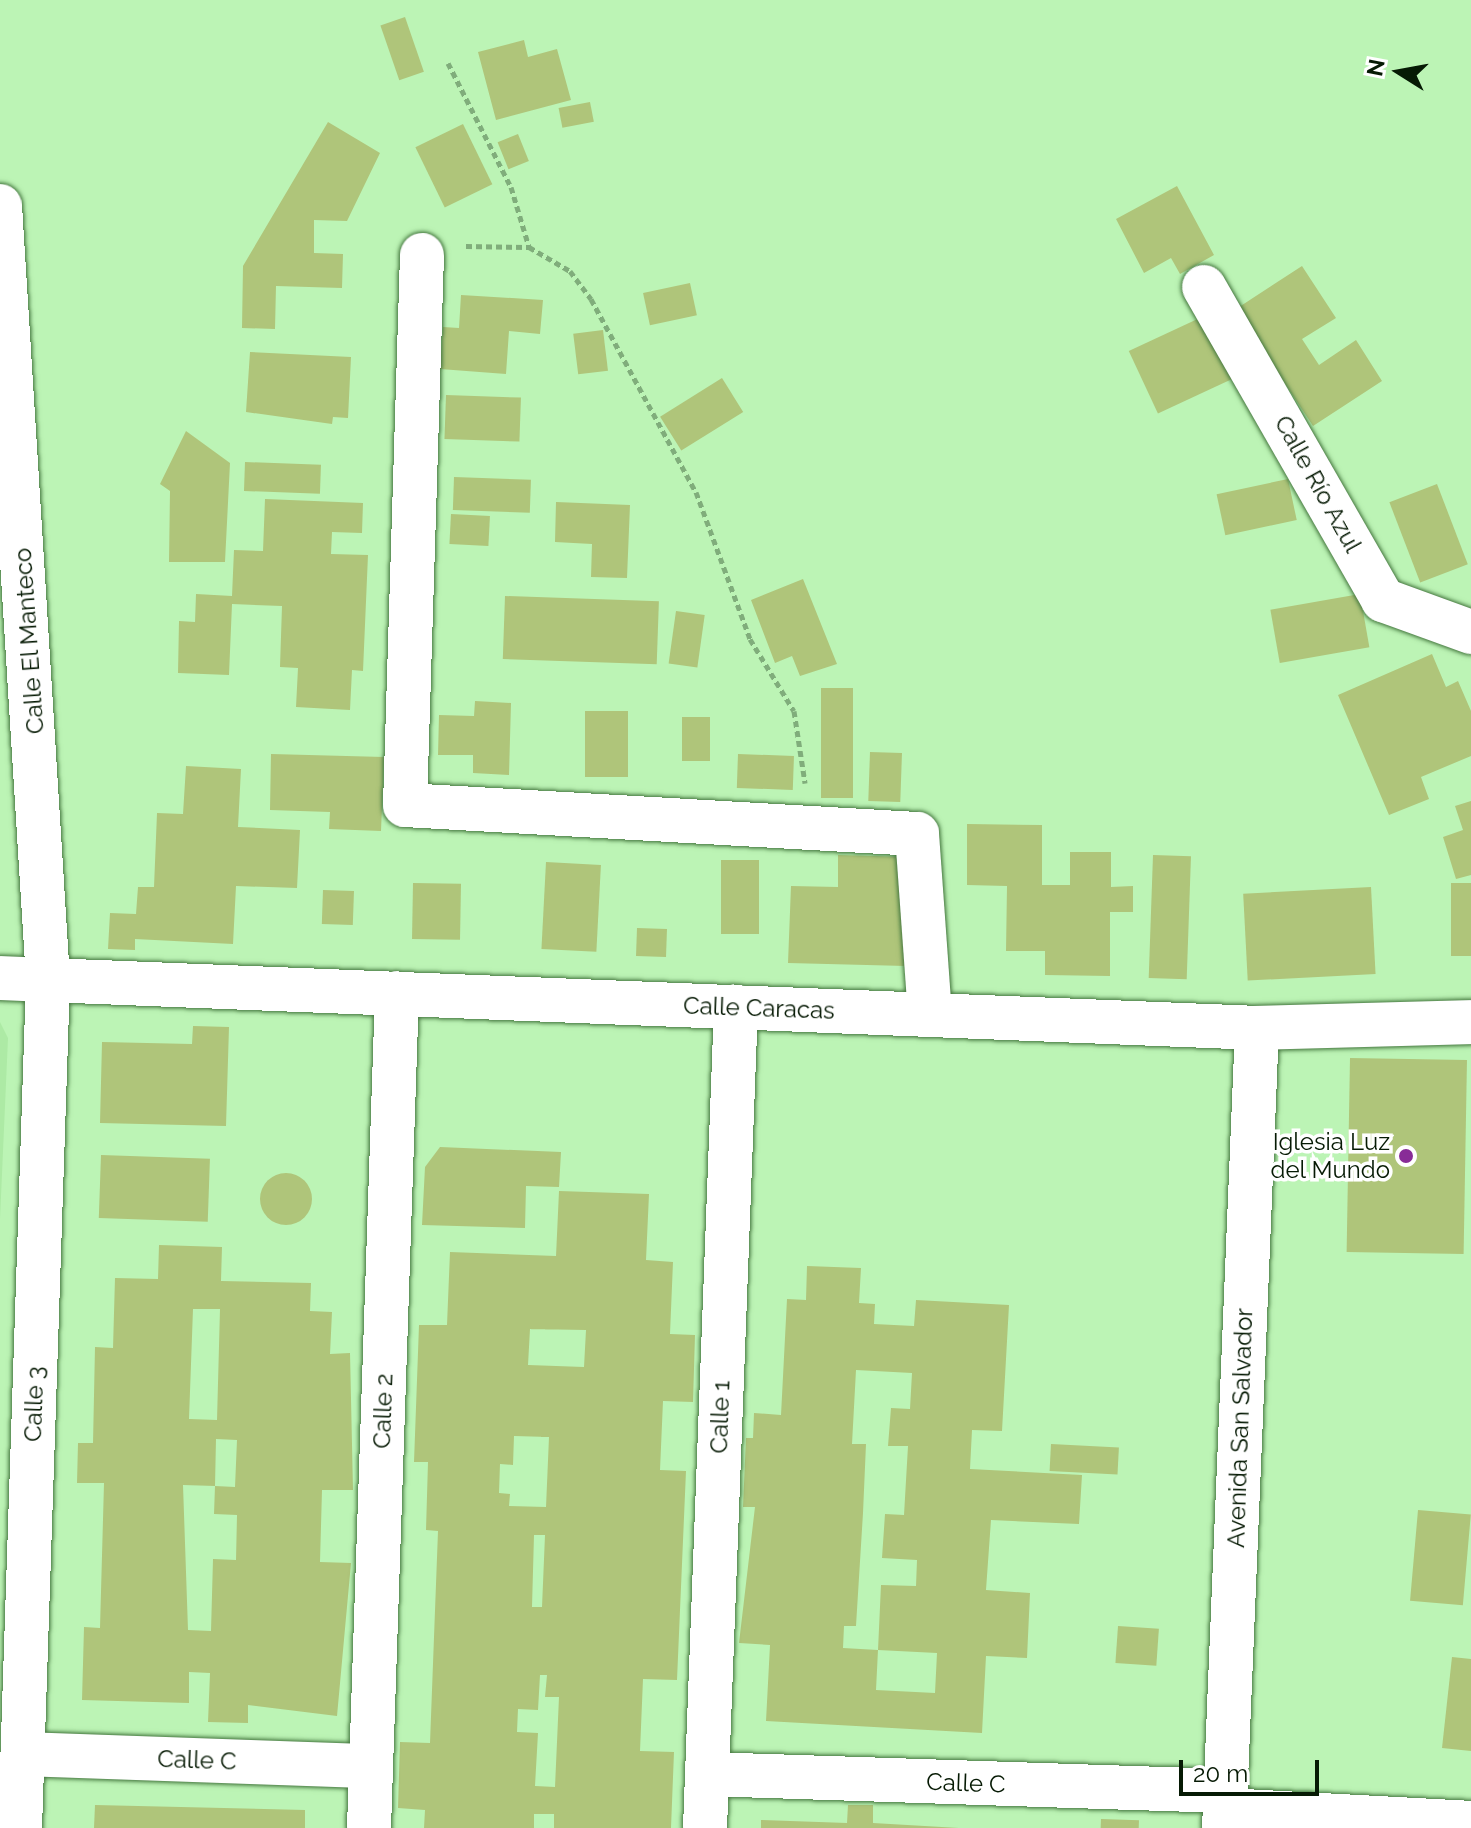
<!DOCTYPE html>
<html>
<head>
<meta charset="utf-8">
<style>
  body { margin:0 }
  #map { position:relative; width:1471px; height:1828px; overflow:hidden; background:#bcf4b5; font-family:Raleway,sans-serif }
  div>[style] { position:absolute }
  .built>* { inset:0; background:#adeaa5 }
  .building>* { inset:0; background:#afc57a; transform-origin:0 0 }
  .round { border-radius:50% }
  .path>* { height:5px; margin-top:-2.5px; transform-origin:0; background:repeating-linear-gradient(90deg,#80ad7b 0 6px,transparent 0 10px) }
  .roads { filter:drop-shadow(0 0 2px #44773e) drop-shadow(0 0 2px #44773e) }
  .minor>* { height:44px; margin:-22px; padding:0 22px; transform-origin:22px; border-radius:22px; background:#fff }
  .tertiary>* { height:44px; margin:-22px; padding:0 22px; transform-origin:22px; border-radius:22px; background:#fff }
  .dots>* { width:22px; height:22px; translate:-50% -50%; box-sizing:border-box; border:4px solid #fff; border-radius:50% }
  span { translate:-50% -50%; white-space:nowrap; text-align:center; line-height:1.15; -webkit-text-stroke:7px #fff; paint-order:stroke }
  .street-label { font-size:24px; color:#061a04 }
  .poi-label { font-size:24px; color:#061a04 }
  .right { translate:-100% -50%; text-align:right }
  .north { position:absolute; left:1359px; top:32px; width:80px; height:80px; -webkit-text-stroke:6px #fff; paint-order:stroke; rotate:281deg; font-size:22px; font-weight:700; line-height:32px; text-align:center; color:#061a04 }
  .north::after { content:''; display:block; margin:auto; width:28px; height:36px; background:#061a04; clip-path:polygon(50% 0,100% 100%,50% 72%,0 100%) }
  .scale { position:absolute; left:1179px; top:1760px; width:140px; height:36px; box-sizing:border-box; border:4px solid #061a04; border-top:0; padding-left:10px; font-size:24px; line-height:28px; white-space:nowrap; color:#061a04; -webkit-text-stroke:6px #fff; paint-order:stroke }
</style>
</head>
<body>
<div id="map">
  <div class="built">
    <div style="clip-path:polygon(0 1022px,8px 1038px,0 1219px)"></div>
  </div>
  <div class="building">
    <div style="left:405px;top:17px;width:58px;height:26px;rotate:71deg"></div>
    <div style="clip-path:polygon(524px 40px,528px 57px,557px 49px,571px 100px,496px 120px,478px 52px)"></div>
    <div style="left:590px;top:102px;width:20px;height:32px;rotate:79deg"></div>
    <div style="clip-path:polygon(328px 122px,380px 153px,347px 221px,314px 220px,314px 253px,343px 254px,342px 288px,276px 286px,275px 329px,242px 328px,243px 266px)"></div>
    <div style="left:463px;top:124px;width:67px;height:53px;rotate:64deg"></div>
    <div style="left:518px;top:134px;width:29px;height:22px;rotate:68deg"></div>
    <div style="clip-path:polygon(1177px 186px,1214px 255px,1180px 274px,1171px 258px,1144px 273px,1116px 219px)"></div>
    <div style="clip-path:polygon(1302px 266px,1336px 318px,1302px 339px,1319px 365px,1356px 340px,1382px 381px,1313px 426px,1236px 309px)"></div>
    <div style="left:690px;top:283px;width:33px;height:48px;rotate:78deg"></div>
    <div style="clip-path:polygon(461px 295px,543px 300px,540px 334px,509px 331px,506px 374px,440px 369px,443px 327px,459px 328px)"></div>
    <div style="left:1204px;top:316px;width:69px;height:83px;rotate:65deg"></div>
    <div style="left:603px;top:330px;width:41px;height:30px;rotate:83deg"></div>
    <div style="clip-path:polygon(250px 352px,351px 357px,348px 418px,333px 417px,332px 424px,246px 412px)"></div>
    <div style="left:722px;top:378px;width:40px;height:73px;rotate:58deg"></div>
    <div style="left:446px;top:395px;width:75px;height:44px;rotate:2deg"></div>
    <div style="clip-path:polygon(186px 431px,230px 463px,225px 562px,169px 562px,170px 491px,160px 484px)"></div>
    <div style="left:245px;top:462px;width:76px;height:29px;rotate:2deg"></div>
    <div style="left:454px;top:477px;width:77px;height:33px;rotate:2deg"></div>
    <div style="left:1288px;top:479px;width:42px;height:73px;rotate:78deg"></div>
    <div style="left:1437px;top:484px;width:86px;height:51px;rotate:69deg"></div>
    <div style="clip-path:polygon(265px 499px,363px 503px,362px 533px,332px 532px,331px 554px,368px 555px,363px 671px,352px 670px,350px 710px,296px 707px,298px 668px,280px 667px,282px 606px,232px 604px,229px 675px,178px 673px,179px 621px,195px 622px,196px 594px,232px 596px,234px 550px,263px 551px)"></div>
    <div style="clip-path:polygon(556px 502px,630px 505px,627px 578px,591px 577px,592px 544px,555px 542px)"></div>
    <div style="left:451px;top:514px;width:39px;height:30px;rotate:3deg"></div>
    <div style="clip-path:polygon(803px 579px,837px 664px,800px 676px,792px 656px,775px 663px,751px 600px)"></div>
    <div style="left:1360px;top:594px;width:54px;height:91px;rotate:80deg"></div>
    <div style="left:505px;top:596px;width:154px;height:63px;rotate:2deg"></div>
    <div style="left:676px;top:611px;width:29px;height:53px;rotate:8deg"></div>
    <div style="clip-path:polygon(1432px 654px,1446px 687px,1458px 681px,1471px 711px,1471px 756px,1421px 777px,1429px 799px,1389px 815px,1338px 695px)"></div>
    <div style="left:821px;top:688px;width:32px;height:110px"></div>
    <div style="clip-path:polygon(475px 701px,511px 703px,509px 775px,473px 773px,473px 755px,438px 755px,439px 715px,474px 716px)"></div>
    <div style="left:585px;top:711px;width:43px;height:66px"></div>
    <div style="left:682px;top:717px;width:28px;height:44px"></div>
    <div style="left:870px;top:752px;width:32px;height:49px;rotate:2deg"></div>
    <div style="clip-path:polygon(271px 754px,384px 757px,381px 831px,329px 829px,330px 812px,270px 810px)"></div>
    <div style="left:738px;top:754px;width:56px;height:34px;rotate:2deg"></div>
    <div style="clip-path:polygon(186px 766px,241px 769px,238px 827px,300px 830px,297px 888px,236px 886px,233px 944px,135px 939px,135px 950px,108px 949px,110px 913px,136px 914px,138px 887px,154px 887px,157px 813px,183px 814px)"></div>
    <div style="clip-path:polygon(1471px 801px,1471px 875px,1456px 879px,1443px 837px,1463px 830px,1455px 806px)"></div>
    <div style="clip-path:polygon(967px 824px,1042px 825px,1042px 885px,1070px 885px,1070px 852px,1111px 852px,1111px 887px,1133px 886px,1133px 912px,1110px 912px,1110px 976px,1045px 975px,1045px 951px,1006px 951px,1007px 886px,967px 885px)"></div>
    <div style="clip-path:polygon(838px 855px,910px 857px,906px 966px,788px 963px,791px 886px,838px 887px)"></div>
    <div style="left:1153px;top:855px;width:38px;height:123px;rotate:2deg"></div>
    <div style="left:721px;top:860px;width:38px;height:74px"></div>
    <div style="left:546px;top:862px;width:55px;height:87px;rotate:3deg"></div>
    <div style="left:413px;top:883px;width:48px;height:56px;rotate:1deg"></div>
    <div style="left:1451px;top:883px;width:20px;height:73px"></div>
    <div style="left:1371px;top:887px;width:87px;height:128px;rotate:87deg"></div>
    <div style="left:323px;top:890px;width:31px;height:34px;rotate:2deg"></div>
    <div style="left:637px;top:928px;width:30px;height:28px;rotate:2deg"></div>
    <div style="clip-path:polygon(193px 1026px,229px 1027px,226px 1126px,100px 1123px,102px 1042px,192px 1044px)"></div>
    <div style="left:1350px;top:1058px;width:117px;height:194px;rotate:1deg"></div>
    <div style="clip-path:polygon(440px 1147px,561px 1152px,559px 1187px,526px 1186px,525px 1228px,422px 1225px,425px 1167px)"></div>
    <div style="left:101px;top:1155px;width:109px;height:63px;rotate:2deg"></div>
    <div class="round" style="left:260px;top:1173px;width:52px;height:52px"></div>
    <div style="clip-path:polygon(evenodd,559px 1191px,649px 1194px,646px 1260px,673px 1262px,670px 1334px,695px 1335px,693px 1402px,663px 1401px,660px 1470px,686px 1471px,677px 1680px,643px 1679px,640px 1751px,674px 1752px,671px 1828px,554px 1828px,554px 1814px,534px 1814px,534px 1828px,424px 1828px,425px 1810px,398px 1808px,400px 1742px,430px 1743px,438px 1531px,426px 1530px,428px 1462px,414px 1462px,419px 1325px,447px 1325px,450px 1252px,556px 1256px,559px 1191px,530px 1329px,586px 1330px,584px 1367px,528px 1365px,530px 1329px,559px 1191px,514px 1436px,549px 1437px,546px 1507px,509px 1506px,510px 1494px,499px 1493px,500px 1464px,513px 1465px,514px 1436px,559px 1191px,534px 1535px,545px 1535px,542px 1607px,532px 1607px,534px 1535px,559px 1191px,540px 1675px,547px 1675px,545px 1697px,559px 1697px,555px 1787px,535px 1786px,538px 1733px,517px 1732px,518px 1709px,538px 1710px,540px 1675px)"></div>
    <div style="clip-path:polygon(evenodd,159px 1245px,222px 1247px,221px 1281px,311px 1283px,310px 1311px,332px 1312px,330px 1354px,350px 1353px,353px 1490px,322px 1490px,320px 1562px,351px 1563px,337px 1716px,248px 1705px,248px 1723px,208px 1722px,210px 1673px,189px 1672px,189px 1703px,82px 1700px,84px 1627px,100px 1628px,104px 1483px,77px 1483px,78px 1443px,93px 1443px,95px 1347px,113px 1348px,115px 1278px,158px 1279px,159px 1245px,193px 1309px,220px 1309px,217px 1420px,189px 1419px,193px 1309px,159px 1245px,216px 1439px,237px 1440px,235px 1487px,215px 1486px,216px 1439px,159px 1245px,183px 1485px,215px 1486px,214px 1514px,237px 1515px,236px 1560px,213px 1559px,211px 1631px,188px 1630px,183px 1485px)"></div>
    <div style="clip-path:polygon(evenodd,807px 1266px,861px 1268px,859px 1303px,875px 1304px,874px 1324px,914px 1326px,916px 1300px,1009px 1305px,1002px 1431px,972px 1430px,970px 1469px,1082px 1475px,1079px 1524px,991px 1520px,986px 1590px,1030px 1593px,1027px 1658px,986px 1656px,982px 1733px,766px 1721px,770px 1645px,739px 1643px,755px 1507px,743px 1507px,746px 1438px,753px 1438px,754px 1413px,781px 1415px,787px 1299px,806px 1300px,807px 1266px,856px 1370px,912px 1373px,910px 1409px,891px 1408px,888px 1446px,908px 1446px,904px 1515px,885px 1514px,882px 1558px,917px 1560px,916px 1586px,881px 1585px,878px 1650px,937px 1653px,935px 1693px,876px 1690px,878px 1650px,843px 1648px,844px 1626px,856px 1626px,863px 1513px,866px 1444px,852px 1444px,856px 1370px)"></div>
    <div style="left:1051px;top:1444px;width:68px;height:27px;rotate:3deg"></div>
    <div style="left:1418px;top:1510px;width:53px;height:91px;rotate:5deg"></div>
    <div style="left:1118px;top:1626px;width:41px;height:37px;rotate:4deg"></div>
    <div style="clip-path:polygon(1452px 1657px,1471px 1659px,1471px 1751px,1442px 1748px)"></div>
    <div style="clip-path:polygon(95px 1805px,305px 1810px,305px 1828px,94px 1828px)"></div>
    <div style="clip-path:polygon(848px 1805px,873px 1805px,873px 1823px,959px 1828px,761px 1828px,761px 1820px,847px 1823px)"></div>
    <div style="left:1101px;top:1819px;width:38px;height:9px;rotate:2deg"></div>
  </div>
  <div class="path">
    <div style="left:448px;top:63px;width:139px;rotate:63.1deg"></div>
    <div style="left:511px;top:187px;width:63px;rotate:73.3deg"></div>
    <div style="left:466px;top:246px;width:63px;rotate:0.9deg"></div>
    <div style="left:529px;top:247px;width:48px;rotate:30.3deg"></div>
    <div style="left:570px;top:271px;width:35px;rotate:53deg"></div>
    <div style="left:591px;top:299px;width:220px;rotate:61.5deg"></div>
    <div style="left:696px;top:492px;width:157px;rotate:69.8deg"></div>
    <div style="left:750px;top:639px;width:84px;rotate:58.6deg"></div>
    <div style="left:794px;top:711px;width:73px;rotate:81.3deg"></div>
  </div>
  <div class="roads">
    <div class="minor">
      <div style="left:422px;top:255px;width:550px;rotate:91.77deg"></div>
      <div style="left:405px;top:805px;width:513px;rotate:3.24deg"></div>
      <div style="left:917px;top:834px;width:180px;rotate:85.9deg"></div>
      <div style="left:1204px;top:287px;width:361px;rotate:60.2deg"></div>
      <div style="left:1383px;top:600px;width:94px;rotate:20deg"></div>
      <div style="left:0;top:978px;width:48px;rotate:2.4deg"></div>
      <div style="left:48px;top:980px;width:848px;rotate:91.89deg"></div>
      <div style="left:1257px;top:1028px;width:214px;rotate:-1.6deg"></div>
      <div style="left:23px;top:1754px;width:348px;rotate:2deg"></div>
      <div style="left:707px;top:1774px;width:518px;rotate:1.88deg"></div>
      <div style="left:1225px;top:1810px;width:246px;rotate:3deg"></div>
      <div style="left:369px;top:1828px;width:835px;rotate:-88.08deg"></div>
      <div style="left:705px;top:1828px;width:822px;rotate:-87.84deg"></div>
    </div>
    <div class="tertiary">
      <div style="left:0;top:206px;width:775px;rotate:86.45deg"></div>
      <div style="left:48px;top:980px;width:1210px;rotate:2.27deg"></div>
      <div style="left:1257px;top:1028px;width:801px;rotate:92.36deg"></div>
    </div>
  </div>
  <div class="dots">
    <div style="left:1406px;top:1156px;background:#882c97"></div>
  </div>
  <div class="street-label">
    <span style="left:1318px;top:484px;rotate:61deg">Calle Río Azul</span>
    <span style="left:29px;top:641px;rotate:-94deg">Calle El Manteco</span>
    <span style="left:759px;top:1008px;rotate:2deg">Calle Caracas</span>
    <span style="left:34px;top:1404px;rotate:-88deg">Calle 3</span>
    <span style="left:383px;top:1411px;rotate:-88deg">Calle 2</span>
    <span style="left:720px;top:1417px;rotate:-88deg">Calle 1</span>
    <span style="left:1240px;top:1428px;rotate:-88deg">Avenida San Salvador</span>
    <span style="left:197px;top:1760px;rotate:2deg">Calle C</span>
    <span style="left:966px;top:1783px;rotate:2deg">Calle C</span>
  </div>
  <div class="poi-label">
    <span class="right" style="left:1390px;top:1156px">Iglesia Luz<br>del Mundo</span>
  </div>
  <div class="north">N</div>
  <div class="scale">20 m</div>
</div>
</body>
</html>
